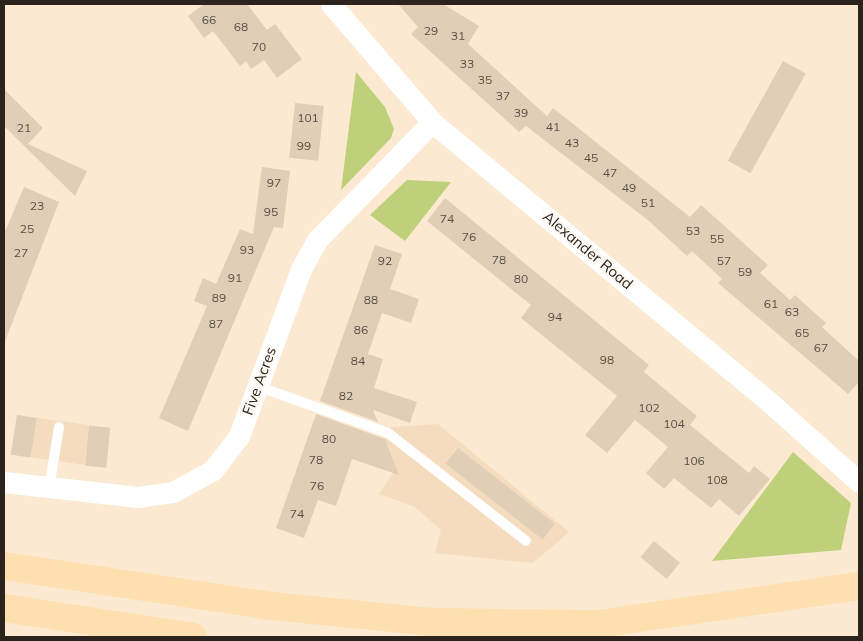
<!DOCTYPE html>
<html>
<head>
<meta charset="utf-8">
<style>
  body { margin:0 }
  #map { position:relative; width:863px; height:641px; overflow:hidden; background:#fce9d1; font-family:Mulish,sans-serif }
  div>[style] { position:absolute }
  .built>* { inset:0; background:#f5dcbe; transform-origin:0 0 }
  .green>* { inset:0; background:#bed07a }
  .building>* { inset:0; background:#e1ceb7; transform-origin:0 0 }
  .lane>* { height:10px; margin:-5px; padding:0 5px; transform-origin:5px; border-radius:5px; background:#fff }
  .street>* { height:21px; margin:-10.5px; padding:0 10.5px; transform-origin:10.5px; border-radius:10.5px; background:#fff }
  .primary>* { height:28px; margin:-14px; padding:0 14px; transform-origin:14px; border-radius:14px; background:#fddfb0 }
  span { translate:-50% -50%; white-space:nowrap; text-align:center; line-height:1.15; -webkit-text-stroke:5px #fdf9f4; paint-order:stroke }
  .number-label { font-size:12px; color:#594e43 }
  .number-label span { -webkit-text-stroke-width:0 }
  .street-label { font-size:15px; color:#2c241c }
  .frame { position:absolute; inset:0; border:5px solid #2c241c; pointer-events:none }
</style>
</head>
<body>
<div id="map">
  <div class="built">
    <div style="left:17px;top:415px;width:94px;height:40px;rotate:8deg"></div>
    <div style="clip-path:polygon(438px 424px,569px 532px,533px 563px,435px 553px,441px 530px,415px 507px,379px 494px,396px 468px,385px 439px,391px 427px)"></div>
  </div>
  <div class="green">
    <div style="clip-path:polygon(356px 72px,385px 107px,394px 129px,391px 138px,341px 190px)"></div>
    <div style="clip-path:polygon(407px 180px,451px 182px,405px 241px,370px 215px)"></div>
    <div style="clip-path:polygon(793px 452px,851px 503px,841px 550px,712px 561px)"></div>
  </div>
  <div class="building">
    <div style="clip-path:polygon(204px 4px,247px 4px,267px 30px,275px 24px,302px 59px,277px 78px,264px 60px,251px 69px,246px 61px,240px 66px,213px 31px,204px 38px,188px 16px)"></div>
    <div style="clip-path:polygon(398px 4px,443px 4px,479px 26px,468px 44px,547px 116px,553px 108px,690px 217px,701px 205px,768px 265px,760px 273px,790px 300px,795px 295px,826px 323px,822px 327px,859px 361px,859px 382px,848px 394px,718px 283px,722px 279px,692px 251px,687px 256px,649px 221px,526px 126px,519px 132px,411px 34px,418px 27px)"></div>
    <div style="left:783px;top:61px;width:26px;height:114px;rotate:29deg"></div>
    <div style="clip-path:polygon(4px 89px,43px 128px,28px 144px,87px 171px,75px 196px,4px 126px)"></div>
    <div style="left:295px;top:103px;width:29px;height:55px;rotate:6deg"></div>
    <div style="clip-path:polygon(262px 167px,290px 171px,283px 228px,274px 227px,188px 431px,159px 418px,207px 306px,194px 301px,203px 278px,216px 284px,240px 229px,253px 234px)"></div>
    <div style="clip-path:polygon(24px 187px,59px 202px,4px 344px,4px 234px)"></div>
    <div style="clip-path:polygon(445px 198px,649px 365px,644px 372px,697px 416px,690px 425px,749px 473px,754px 466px,770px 479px,739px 516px,719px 499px,711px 508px,674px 478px,664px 489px,646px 473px,668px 447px,635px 420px,607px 453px,585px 435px,617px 396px,521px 318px,531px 305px,427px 221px)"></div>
    <div style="clip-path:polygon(375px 245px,402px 254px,390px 289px,419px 299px,411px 323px,382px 313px,368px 354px,383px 359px,374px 388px,417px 402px,410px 423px,373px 410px,378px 422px,320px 401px)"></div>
    <div style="clip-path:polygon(316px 414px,385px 439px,399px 475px,352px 459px,336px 506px,318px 500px,304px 538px,276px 528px)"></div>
    <div style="left:17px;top:415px;width:20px;height:40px;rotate:9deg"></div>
    <div style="left:89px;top:426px;width:21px;height:40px;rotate:5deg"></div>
    <div style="left:458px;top:448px;width:123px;height:20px;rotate:38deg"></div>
    <div style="left:654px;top:541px;width:34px;height:21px;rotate:40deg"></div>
  </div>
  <div class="lane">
    <div style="left:257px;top:386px;width:139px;rotate:19.7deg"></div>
    <div style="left:388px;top:433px;width:175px;rotate:38deg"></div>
    <div style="left:49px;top:488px;width:62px;rotate:-80.7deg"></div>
  </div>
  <div class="street">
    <div style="left:331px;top:4px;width:155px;rotate:49.4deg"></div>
    <div style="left:432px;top:122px;width:447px;rotate:39.7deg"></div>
    <div style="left:776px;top:408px;width:111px;rotate:41.7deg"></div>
    <div style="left:4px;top:482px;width:135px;rotate:6.4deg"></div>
    <div style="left:138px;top:497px;width:35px;rotate:-8deg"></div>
    <div style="left:173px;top:492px;width:46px;rotate:-28.8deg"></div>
    <div style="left:213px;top:470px;width:43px;rotate:-52.6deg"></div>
    <div style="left:239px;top:436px;width:178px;rotate:-69.6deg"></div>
    <div style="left:301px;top:269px;width:33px;rotate:-61deg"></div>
    <div style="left:317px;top:240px;width:165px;rotate:-45.7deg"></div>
  </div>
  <div class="primary">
    <div style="left:4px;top:566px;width:271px;rotate:8.5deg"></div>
    <div style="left:272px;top:606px;width:160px;rotate:5.7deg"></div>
    <div style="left:431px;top:622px;width:167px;rotate:0.7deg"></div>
    <div style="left:598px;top:624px;width:264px;rotate:-8.3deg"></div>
    <div style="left:4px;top:608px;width:191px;rotate:8.7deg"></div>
  </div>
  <div class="number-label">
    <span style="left:209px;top:20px">66</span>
    <span style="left:241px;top:27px">68</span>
    <span style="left:431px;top:31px">29</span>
    <span style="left:458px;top:36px">31</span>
    <span style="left:259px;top:47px">70</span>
    <span style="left:467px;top:64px">33</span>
    <span style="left:485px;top:80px">35</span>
    <span style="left:503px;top:96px">37</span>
    <span style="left:521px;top:113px">39</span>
    <span style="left:308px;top:118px">101</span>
    <span style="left:553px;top:127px">41</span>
    <span style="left:24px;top:128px">21</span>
    <span style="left:572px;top:143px">43</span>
    <span style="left:304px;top:146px">99</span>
    <span style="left:591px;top:158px">45</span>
    <span style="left:610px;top:173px">47</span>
    <span style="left:274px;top:183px">97</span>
    <span style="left:629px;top:188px">49</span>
    <span style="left:648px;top:203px">51</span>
    <span style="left:37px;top:206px">23</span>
    <span style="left:271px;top:212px">95</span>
    <span style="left:447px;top:219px">74</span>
    <span style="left:27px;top:229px">25</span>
    <span style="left:693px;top:231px">53</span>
    <span style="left:469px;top:237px">76</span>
    <span style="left:717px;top:239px">55</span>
    <span style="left:247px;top:250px">93</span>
    <span style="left:21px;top:253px">27</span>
    <span style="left:499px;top:260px">78</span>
    <span style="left:385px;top:261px">92</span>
    <span style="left:724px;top:261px">57</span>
    <span style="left:745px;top:272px">59</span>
    <span style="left:235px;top:278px">91</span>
    <span style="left:521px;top:279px">80</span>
    <span style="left:219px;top:298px">89</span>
    <span style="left:371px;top:300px">88</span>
    <span style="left:771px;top:304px">61</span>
    <span style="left:792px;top:312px">63</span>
    <span style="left:555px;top:317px">94</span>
    <span style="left:216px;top:324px">87</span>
    <span style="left:361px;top:330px">86</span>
    <span style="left:802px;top:333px">65</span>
    <span style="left:821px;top:348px">67</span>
    <span style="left:607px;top:360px">98</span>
    <span style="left:358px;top:361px">84</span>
    <span style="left:346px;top:396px">82</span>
    <span style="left:649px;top:408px">102</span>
    <span style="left:674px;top:424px">104</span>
    <span style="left:329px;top:439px">80</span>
    <span style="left:316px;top:460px">78</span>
    <span style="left:694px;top:461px">106</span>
    <span style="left:717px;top:480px">108</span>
    <span style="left:317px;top:486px">76</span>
    <span style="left:297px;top:514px">74</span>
  </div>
  <div class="street-label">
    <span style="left:588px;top:250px;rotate:40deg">Alexander Road</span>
    <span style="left:259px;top:381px;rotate:-70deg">Five Acres</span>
  </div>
  <div class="frame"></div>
</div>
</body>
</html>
